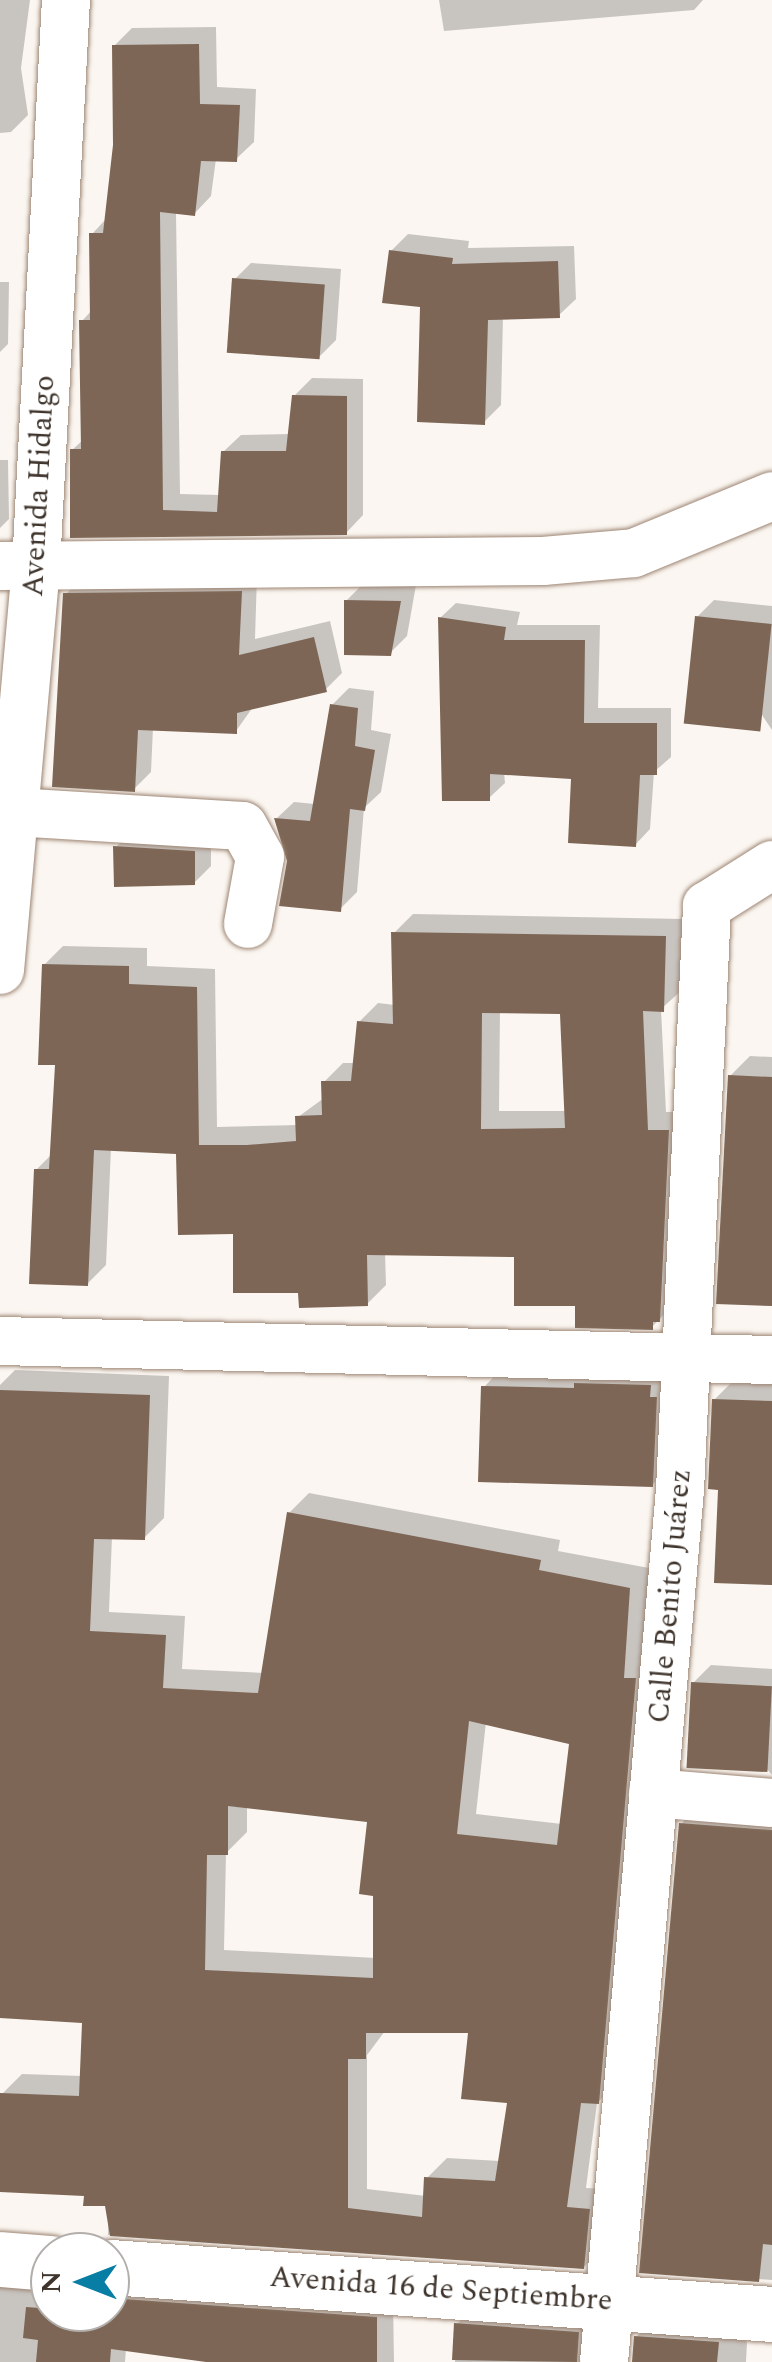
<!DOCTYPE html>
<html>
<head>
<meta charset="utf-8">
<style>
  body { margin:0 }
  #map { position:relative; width:772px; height:2362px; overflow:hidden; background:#fbf6f1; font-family:Spectral,serif }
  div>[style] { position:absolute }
  .shadow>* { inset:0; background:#0003 }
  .building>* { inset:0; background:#7d6655; transform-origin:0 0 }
  .roads { filter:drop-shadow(0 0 2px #9d8573) drop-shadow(0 0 2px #9d8573) }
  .street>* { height:48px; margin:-24px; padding:0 24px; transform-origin:24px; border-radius:24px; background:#fff }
  .secondary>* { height:55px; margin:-27.5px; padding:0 27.5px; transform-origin:27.5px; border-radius:27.5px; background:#fff }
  span { translate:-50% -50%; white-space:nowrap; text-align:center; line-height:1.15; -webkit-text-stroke:10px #fff; paint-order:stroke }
  .street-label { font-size:30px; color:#3e342c }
  .north { position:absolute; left:30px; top:2232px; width:100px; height:100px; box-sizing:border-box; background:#fff; border:2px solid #b2aeab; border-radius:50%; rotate:270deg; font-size:28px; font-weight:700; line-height:40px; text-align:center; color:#3e342c }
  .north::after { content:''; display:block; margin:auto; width:35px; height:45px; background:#087ea5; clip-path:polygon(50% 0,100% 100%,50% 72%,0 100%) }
</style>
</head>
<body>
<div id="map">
  <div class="shadow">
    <div style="clip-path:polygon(0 0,30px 0,21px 68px,28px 115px,11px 132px,0 133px)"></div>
    <div style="clip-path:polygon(439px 0,703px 0,694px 10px,444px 31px)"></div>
    <div style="clip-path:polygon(216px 27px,217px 87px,256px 89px,254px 142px,236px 159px,216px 159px,211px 196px,194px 214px,176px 212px,180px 494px,220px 495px,223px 452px,241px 435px,290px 434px,294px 396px,312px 378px,363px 379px,363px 515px,346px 533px,72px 535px,72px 450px,83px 440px,82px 321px,92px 310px,92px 234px,107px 218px,115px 145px,114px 46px,132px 28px)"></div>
    <div style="clip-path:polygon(408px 234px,469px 241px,468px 248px,574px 246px,576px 299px,558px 316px,503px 317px,501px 405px,484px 422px,391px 251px)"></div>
    <div style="clip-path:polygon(251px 263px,341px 269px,336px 340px,319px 357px,234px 280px)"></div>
    <div style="clip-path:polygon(0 282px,9px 282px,8px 344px,0 352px)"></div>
    <div style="clip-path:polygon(0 460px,8px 460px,9px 519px,0 528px)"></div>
    <div style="clip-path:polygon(257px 575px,255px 639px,330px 621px,342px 673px,325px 690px,253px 707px,236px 731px,153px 728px,151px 772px,134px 789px,66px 594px,83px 577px)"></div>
    <div style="clip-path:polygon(363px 584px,416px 585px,407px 636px,390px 653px,346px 601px)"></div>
    <div style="clip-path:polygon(714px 600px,772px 606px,772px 730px,697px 617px)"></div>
    <div style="clip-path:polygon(456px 603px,520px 612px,517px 625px,600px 625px,598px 708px,671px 708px,671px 757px,654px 772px,650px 829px,635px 845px,574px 777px,504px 772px,505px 783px,489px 798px,440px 618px)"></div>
    <div style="clip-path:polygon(349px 688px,374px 691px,371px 730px,391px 734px,381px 792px,364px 808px,357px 892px,340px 909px,290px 860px,277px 818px,294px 802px,315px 804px,332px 705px)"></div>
    <div style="clip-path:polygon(133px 830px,211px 834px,211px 866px,194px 883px,116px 847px)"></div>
    <div style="clip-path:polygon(evenodd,413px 914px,684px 919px,682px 990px,661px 1009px,666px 1112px,687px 1112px,678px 1300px,652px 1327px,578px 1304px,517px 1255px,385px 1252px,386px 1285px,367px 1304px,301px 1291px,236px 1232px,179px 1152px,111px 1148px,106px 1265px,87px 1284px,36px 1170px,53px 1153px,57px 1063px,44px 965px,63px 946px,147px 948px,147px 966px,215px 969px,217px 1127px,298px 1125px,298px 1117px,324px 1098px,324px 1082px,343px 1063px,355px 1063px,359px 1022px,378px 1003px,395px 1005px,394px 933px,413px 914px,500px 1010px,562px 1011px,567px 1111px,499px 1111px,500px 1010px)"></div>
    <div style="clip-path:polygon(750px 1056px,772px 1057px,772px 1303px,730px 1076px)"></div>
    <div style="clip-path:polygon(507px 1363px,679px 1375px,675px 1462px,652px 1485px,484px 1387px)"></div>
    <div style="clip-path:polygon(evenodd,15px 1370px,169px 1376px,164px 1518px,144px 1538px,112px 1537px,109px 1612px,185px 1616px,182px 1669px,264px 1673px,289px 1513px,309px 1493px,560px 1540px,558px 1551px,649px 1568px,618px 2082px,597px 2103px,586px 2188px,609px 2189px,604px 2247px,584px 2267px,108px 2235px,108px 2203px,86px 2193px,0 2190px,2px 2094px,22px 2074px,82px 2076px,84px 2021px,0 2015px,0 1385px,15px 1370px,486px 1722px,572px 1742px,562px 1824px,476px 1814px,486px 1722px,15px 1370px,247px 1806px,370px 1820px,376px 1958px,224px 1950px,226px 1853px,247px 1832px,247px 1806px,15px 1370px,385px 2031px,470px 2031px,510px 2101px,500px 2161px,447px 2158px,427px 2178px,426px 2196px,367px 2189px,367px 2055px,385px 2031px)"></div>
    <div style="clip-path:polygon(733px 1381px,772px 1382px,772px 1583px,721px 1487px,714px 1400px)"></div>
    <div style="clip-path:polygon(711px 1665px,772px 1669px,772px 1775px,693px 1683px)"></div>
    <div style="clip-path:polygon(699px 1806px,772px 1811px,772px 2280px,642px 2271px,681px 1824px)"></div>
    <div style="clip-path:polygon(0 2272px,37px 2276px,37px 2290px,50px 2291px,50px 2312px,110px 2312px,110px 2291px,393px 2301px,394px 2362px,210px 2362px,126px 2349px,125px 2362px,0 2362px)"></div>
    <div style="clip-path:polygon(474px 2307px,595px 2315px,602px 2362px,455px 2362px,457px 2324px)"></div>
    <div style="clip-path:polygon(652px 2321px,734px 2327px,747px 2342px,746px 2362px,634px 2362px,636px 2337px)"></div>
  </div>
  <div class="building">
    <div style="clip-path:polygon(199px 44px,200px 104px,240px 105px,237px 162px,201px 161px,195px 216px,160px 212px,163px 510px,217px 512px,221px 451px,286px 451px,292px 395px,347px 396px,347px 535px,70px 538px,70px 449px,81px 449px,79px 320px,90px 320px,89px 233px,103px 233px,113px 145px,112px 45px)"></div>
    <div style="clip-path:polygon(389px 250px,453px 258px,452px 264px,558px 261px,560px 318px,488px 320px,485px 425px,417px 422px,420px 307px,382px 303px)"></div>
    <div style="left:232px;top:278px;width:93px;height:75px;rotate:4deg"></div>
    <div style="clip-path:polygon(242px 591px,239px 655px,314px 637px,327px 692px,237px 713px,237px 734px,138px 730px,135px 792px,52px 787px,63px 593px)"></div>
    <div style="clip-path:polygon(344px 600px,401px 601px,391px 656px,344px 655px)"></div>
    <div style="left:695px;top:616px;width:77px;height:108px;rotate:6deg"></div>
    <div style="clip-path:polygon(438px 617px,506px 627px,504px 640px,585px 640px,584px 723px,657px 723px,657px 775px,640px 775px,636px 847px,568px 843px,571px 779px,490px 774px,490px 801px,442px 801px)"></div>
    <div style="clip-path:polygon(330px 704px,358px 708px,355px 746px,375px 750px,365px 811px,350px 809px,341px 912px,279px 906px,287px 861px,274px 818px,310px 821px)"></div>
    <div style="clip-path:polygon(113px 846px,195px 851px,195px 885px,114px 887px)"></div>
    <div style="clip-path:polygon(evenodd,391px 932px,666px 936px,664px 1012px,643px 1011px,648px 1130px,669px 1130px,660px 1322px,653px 1322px,653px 1330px,575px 1328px,575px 1306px,514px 1306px,514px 1257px,367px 1255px,368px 1306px,299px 1308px,298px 1293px,233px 1293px,233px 1234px,178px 1235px,176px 1154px,94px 1150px,88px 1286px,29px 1284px,34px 1169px,49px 1169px,55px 1065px,38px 1065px,42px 964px,129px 966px,129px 984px,197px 987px,199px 1145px,247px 1145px,296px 1141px,295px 1116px,322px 1115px,321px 1081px,351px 1081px,357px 1021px,393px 1024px,391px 932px,482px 1013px,560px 1014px,565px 1128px,481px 1129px,482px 1013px)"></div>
    <div style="clip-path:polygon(728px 1075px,772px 1077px,772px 1306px,716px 1304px)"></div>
    <div style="clip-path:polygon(574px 1383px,651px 1385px,650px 1397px,657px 1397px,653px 1487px,478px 1482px,481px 1386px,574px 1388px)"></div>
    <div style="clip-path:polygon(evenodd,0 1390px,150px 1395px,145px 1540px,94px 1539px,90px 1631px,166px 1635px,163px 1688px,258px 1693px,287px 1512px,541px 1560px,539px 1570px,630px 1588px,624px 1678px,636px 1678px,599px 2104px,581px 2103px,567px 2207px,590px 2209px,584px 2269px,110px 2236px,105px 2206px,83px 2206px,84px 2196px,0 2192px,0 2093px,79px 2096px,82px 2023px,0 2018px,0 1390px,469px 1721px,569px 1744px,557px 1845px,457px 1834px,469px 1721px,0 1390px,228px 1806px,367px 1822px,359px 1894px,373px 1896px,373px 1978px,205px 1970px,207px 1855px,228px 1855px,228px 1806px,0 1390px,366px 2033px,468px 2033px,461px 2099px,507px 2103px,495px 2181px,424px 2177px,422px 2217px,348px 2208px,348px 2059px,366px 2059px,366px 2033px)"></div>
    <div style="clip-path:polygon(712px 1399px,772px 1401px,772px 1585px,714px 1583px,718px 1490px,708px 1489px)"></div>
    <div style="left:691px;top:1682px;width:81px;height:86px;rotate:3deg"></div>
    <div style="clip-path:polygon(679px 1823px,772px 1830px,772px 2245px,763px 2244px,759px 2282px,639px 2273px)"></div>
    <div style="clip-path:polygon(110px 2298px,377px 2317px,377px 2362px,206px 2362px,111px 2349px,110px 2362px,36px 2362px,38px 2340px,23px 2338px,26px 2307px,110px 2313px)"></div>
    <div style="clip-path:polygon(454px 2323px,579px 2332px,577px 2362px,452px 2360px)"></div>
    <div style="clip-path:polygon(634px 2336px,719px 2342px,717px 2362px,632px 2362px)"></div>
  </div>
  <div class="roads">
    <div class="street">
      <div style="left:0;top:566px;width:543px;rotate:-0.53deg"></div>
      <div style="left:543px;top:561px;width:91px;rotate:-5deg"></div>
      <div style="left:634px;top:553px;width:149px;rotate:-22.4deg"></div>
      <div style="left:14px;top:812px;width:229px;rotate:3.5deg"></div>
      <div style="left:243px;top:826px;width:35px;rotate:61deg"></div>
      <div style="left:260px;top:857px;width:68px;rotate:100.2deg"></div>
      <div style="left:0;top:970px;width:406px;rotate:-84.9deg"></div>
      <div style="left:36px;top:566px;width:567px;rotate:-86.97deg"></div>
      <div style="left:0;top:1341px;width:772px;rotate:1.41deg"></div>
      <div style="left:653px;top:1793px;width:119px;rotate:4.8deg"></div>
      <div style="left:604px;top:2362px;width:875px;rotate:-85.02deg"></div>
      <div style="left:680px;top:1490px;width:585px;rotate:-87.35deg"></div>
      <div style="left:707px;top:906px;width:77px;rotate:-32.2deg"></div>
    </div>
    <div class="secondary">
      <div style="left:0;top:2259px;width:50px;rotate:4.6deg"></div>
      <div style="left:110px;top:2267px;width:664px;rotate:4.06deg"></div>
    </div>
  </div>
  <div class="street-label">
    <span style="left:39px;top:486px;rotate:-87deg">Avenida Hidalgo</span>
    <span style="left:670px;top:1596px;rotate:-85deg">Calle Benito Juárez</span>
    <span style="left:441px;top:2289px;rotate:4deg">Avenida 16 de Septiembre</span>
  </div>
  <div class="north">N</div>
</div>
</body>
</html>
